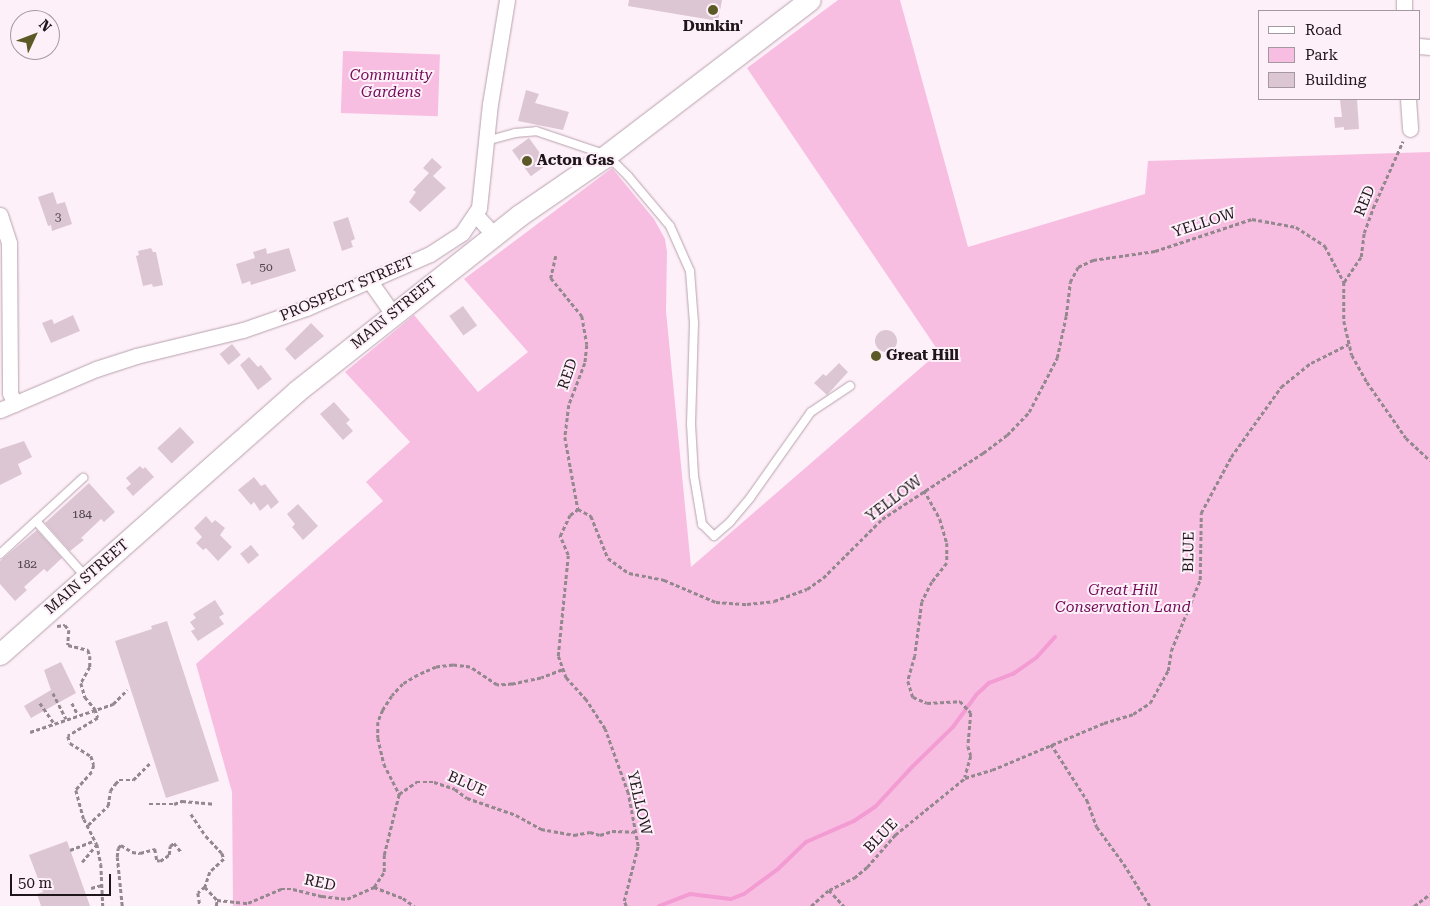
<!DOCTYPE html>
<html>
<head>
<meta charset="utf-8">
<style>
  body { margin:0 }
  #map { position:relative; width:1430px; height:906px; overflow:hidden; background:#fef0f8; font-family:"Roboto Serif",serif }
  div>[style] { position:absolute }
  .green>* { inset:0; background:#f8bee2; transform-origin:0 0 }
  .stream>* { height:4px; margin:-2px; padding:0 2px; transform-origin:2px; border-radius:2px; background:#f39cd4 }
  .building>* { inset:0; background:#ddc6d3; transform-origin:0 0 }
  .round { border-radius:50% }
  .path>* { height:2.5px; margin-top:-1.25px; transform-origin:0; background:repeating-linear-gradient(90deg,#93888e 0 4px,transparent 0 6.5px) }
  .roads { filter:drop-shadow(0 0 1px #b7a1ae) drop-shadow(0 0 1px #b7a1ae) }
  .lane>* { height:8px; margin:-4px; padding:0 4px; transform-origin:4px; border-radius:4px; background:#fff }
  .street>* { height:15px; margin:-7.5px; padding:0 7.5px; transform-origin:7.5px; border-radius:7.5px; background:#fff }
  .secondary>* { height:21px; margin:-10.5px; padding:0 10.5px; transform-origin:10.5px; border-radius:10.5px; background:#fff }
  .dots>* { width:14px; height:14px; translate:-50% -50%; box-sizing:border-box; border:2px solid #fef0f8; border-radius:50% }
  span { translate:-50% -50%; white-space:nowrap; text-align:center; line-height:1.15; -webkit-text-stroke:4px #fef0f8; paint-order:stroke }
  .number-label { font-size:12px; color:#4e4249 }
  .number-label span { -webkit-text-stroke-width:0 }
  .poi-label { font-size:15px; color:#1e161b; font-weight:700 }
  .left { translate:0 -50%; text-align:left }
  .park-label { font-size:15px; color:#720a58; font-style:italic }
  .street-label { font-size:15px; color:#1e161b }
  .legend { position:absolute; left:1258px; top:10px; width:162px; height:90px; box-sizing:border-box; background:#fef0f8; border:1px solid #a499a0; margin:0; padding:6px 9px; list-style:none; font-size:15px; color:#1e161b }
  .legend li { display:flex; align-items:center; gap:10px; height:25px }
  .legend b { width:25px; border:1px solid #a499a0 }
  .north { position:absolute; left:10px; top:10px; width:50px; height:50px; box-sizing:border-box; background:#fef0f8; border:1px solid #a499a0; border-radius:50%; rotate:47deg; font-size:14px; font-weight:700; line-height:20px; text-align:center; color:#1e161b }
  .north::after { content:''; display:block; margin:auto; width:18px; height:22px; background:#5b5a27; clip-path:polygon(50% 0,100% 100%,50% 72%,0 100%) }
  .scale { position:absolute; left:10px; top:874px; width:101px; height:22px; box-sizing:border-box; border:2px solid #1e161b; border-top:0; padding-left:6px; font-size:15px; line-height:18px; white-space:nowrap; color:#1e161b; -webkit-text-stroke:4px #fef0f8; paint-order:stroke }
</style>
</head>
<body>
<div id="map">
  <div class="green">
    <div style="clip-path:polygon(838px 0,900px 0,968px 247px,1145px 194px,1148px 161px,1430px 152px,1430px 906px,233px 906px,232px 792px,196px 664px,383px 501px,366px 482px,410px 442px,345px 372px,414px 315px,478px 392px,528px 352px,464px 279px,612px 168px,654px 219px,665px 239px,667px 252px,666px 311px,691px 567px,939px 352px,747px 68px)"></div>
    <div style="left:343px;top:51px;width:97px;height:62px;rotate:2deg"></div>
  </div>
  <div class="stream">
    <div style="left:659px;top:906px;width:33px;rotate:-21deg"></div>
    <div style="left:690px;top:894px;width:41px;rotate:7deg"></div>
    <div style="left:731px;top:899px;width:14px;rotate:-21deg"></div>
    <div style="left:744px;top:894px;width:42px;rotate:-36.3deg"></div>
    <div style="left:778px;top:869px;width:39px;rotate:-44deg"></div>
    <div style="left:806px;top:842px;width:52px;rotate:-23.6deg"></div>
    <div style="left:854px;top:821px;width:25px;rotate:-34deg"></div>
    <div style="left:875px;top:807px;width:54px;rotate:-47.2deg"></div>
    <div style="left:912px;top:767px;width:57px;rotate:-44.3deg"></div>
    <div style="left:953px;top:727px;width:39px;rotate:-54deg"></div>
    <div style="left:976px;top:695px;width:18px;rotate:-43deg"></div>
    <div style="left:989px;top:683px;width:26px;rotate:-21deg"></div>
    <div style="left:1013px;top:674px;width:29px;rotate:-35deg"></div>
    <div style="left:1037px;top:657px;width:27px;rotate:-48deg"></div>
  </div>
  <div class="building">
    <div style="clip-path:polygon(629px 0,722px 0,718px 21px,628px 6px)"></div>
    <div style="clip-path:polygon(526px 90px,539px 94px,535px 103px,569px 112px,563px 130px,518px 121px)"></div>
    <div style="clip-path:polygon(1357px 99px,1359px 129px,1344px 130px,1344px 127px,1335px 128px,1334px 117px,1342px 117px,1340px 100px)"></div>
    <div style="left:529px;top:138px;width:32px;height:21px;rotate:54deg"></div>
    <div style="clip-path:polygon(432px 158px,442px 167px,433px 176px,446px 188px,420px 212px,409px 202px,416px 192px,413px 190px,429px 173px,423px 168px)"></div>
    <div style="clip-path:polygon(53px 192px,57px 204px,65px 202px,72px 224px,52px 231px,51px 225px,48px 226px,38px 197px)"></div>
    <div style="clip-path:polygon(348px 217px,355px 239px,351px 241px,353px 247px,342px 251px,333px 222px)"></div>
    <div style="clip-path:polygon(151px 248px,153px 252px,156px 252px,163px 285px,153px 287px,152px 284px,143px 286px,136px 256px,139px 255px,138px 251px)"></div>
    <div style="clip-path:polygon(266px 248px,267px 254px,289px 248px,296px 271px,251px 285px,250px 281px,242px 284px,236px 264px,255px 258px,253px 252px)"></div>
    <div style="left:463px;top:306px;width:24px;height:17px;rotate:54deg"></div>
    <div style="clip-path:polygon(73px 315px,80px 331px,51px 343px,42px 323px,52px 319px,54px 324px)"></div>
    <div style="clip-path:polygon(311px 323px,324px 336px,295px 360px,285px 349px)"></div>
    <div class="round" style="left:875px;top:330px;width:22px;height:22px"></div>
    <div style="left:232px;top:344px;width:14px;height:16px;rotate:51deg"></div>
    <div style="clip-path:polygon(249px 357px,258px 367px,261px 365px,272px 379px,258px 390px,240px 365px)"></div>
    <div style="clip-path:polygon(839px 363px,848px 372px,827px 395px,814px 383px,823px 374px,826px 376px)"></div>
    <div style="clip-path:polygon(334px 402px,350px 420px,346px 423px,353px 431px,343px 440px,320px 414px)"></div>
    <div style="left:180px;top:427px;width:21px;height:31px;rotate:47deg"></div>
    <div style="clip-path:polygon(24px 441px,32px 457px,18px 464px,22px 474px,0 485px,0 449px)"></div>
    <div style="clip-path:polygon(140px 466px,143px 469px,145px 467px,154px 477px,133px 496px,126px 488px,131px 484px,126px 478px)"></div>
    <div style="clip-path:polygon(254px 477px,261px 486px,265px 484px,279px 502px,271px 509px,268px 504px,260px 511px,254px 502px,251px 505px,238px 490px)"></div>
    <div style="clip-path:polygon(89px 483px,115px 512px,104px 522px,101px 519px,81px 538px,84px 540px,70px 551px,45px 523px)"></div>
    <div style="clip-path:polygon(298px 504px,318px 526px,303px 540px,292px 527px,295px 524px,287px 514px)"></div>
    <div style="clip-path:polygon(206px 516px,212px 523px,215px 520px,225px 528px,220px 535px,232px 547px,218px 561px,206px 548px,203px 550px,196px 543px,202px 537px,194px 528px)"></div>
    <div style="clip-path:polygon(37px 530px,62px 558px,47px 572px,44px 569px,24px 587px,27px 590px,15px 601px,0 584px,0 561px)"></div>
    <div style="left:251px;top:545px;width:13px;height:14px;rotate:51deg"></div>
    <div style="clip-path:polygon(215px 600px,224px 614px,219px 617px,224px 624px,198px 641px,191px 631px,195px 629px,190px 622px,196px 618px,193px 614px)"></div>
    <div style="clip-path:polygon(167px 621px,219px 781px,166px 798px,115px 641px,152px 629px,151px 626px)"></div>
    <div style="clip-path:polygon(61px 662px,76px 693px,31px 718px,24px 706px,51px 690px,44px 670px)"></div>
    <div style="clip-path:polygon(67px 841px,90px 906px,41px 906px,37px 894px,43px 892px,29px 855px)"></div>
  </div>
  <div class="path">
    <div style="left:556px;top:256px;width:23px;rotate:103deg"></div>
    <div style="left:551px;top:278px;width:49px;rotate:50.8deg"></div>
    <div style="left:582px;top:316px;width:29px;rotate:80deg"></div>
    <div style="left:587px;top:345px;width:18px;rotate:96deg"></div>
    <div style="left:585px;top:363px;width:45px;rotate:110.9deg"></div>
    <div style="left:569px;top:405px;width:32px;rotate:97deg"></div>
    <div style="left:565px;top:437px;width:73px;rotate:79.8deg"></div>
    <div style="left:1344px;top:282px;width:30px;rotate:-56deg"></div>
    <div style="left:1361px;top:257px;width:24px;rotate:-83deg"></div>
    <div style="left:1364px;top:233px;width:27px;rotate:-70deg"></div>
    <div style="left:1373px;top:208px;width:73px;rotate:-65.9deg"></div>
    <div style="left:924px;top:490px;width:33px;rotate:61deg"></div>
    <div style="left:940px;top:519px;width:25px;rotate:74deg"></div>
    <div style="left:947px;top:543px;width:20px;rotate:90deg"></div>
    <div style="left:947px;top:563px;width:24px;rotate:128deg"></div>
    <div style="left:932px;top:582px;width:22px;rotate:117deg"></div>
    <div style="left:922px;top:602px;width:54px;rotate:97.4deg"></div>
    <div style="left:915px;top:656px;width:26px;rotate:106deg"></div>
    <div style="left:908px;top:681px;width:17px;rotate:73deg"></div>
    <div style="left:913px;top:697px;width:15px;rotate:23deg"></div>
    <div style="left:927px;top:703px;width:33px;rotate:-3deg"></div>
    <div style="left:960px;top:701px;width:16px;rotate:47deg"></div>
    <div style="left:971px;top:713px;width:33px;rotate:95deg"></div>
    <div style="left:968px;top:746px;width:10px;rotate:73deg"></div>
    <div style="left:971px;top:756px;width:22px;rotate:106deg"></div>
    <div style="left:57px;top:626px;width:8px;rotate:-7deg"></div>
    <div style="left:65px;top:625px;width:6px;rotate:51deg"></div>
    <div style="left:69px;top:630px;width:15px;rotate:94deg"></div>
    <div style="left:68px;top:645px;width:21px;rotate:14deg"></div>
    <div style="left:88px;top:650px;width:6px;rotate:72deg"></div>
    <div style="left:90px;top:656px;width:11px;rotate:90deg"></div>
    <div style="left:90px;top:667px;width:18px;rotate:119deg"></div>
    <div style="left:81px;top:683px;width:15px;rotate:74deg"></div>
    <div style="left:85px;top:697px;width:16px;rotate:50deg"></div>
    <div style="left:95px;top:709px;width:9px;rotate:72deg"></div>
    <div style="left:98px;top:718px;width:35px;rotate:149deg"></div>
    <div style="left:68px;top:736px;width:7px;rotate:74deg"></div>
    <div style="left:70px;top:743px;width:25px;rotate:32deg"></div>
    <div style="left:91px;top:756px;width:9px;rotate:72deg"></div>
    <div style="left:94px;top:765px;width:7px;rotate:106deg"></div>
    <div style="left:92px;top:772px;width:24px;rotate:132deg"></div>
    <div style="left:76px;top:790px;width:30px;rotate:75deg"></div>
    <div style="left:84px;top:819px;width:28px;rotate:63deg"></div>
    <div style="left:97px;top:844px;width:20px;rotate:79deg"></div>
    <div style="left:101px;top:864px;width:42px;rotate:87.3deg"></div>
    <div style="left:562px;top:670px;width:22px;rotate:159deg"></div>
    <div style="left:541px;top:678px;width:30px;rotate:168deg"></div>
    <div style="left:512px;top:684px;width:15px;rotate:176deg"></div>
    <div style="left:497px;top:685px;width:32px;rotate:-146deg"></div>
    <div style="left:470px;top:667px;width:17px;rotate:-173deg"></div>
    <div style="left:453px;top:665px;width:17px;rotate:173deg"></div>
    <div style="left:436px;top:667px;width:20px;rotate:156deg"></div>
    <div style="left:418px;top:675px;width:17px;rotate:149deg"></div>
    <div style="left:403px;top:684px;width:16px;rotate:133deg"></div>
    <div style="left:392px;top:696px;width:17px;rotate:123deg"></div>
    <div style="left:383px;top:710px;width:13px;rotate:113deg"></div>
    <div style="left:378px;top:722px;width:16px;rotate:90deg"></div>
    <div style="left:378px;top:738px;width:27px;rotate:77deg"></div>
    <div style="left:384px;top:764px;width:34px;rotate:63deg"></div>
    <div style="left:399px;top:794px;width:21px;rotate:-35deg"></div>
    <div style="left:416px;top:782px;width:18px"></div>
    <div style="left:434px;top:782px;width:22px;rotate:18deg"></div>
    <div style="left:455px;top:789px;width:15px;rotate:37deg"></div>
    <div style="left:467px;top:798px;width:52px;rotate:19.1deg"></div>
    <div style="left:516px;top:815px;width:29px;rotate:29deg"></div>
    <div style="left:541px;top:829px;width:34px;rotate:10deg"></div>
    <div style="left:574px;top:835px;width:16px;rotate:-11deg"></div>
    <div style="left:590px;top:832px;width:10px;rotate:17deg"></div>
    <div style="left:600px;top:835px;width:13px;rotate:-18deg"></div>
    <div style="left:612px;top:831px;width:23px;rotate:2deg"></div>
    <div style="left:53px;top:693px;width:29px;rotate:63deg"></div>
    <div style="left:40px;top:703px;width:24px;rotate:55deg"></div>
    <div style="left:72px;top:703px;width:13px;rotate:63deg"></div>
    <div style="left:30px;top:732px;width:88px;rotate:-18.6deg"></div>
    <div style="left:113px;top:704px;width:20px;rotate:-45deg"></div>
    <div style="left:1051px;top:744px;width:67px;rotate:57.3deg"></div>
    <div style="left:1087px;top:800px;width:29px;rotate:70deg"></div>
    <div style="left:1097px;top:827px;width:46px;rotate:53.9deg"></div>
    <div style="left:1124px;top:864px;width:49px;rotate:58.2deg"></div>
    <div style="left:149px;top:804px;width:25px"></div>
    <div style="left:174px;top:804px;width:9px;rotate:-21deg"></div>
    <div style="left:182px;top:801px;width:32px;rotate:5deg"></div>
    <div style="left:191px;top:814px;width:27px;rotate:56deg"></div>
    <div style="left:206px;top:836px;width:23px;rotate:47deg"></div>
    <div style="left:222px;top:853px;width:6px;rotate:72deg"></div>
    <div style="left:224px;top:859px;width:19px;rotate:137deg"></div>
    <div style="left:210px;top:872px;width:16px;rotate:108deg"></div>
    <div style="left:205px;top:887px;width:9px;rotate:139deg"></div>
    <div style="left:198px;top:893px;width:13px;rotate:81deg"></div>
    <div style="left:88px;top:825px;width:28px;rotate:-44deg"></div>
    <div style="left:108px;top:806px;width:15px;rotate:-82deg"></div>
    <div style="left:110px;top:791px;width:9px;rotate:-54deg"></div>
    <div style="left:115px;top:784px;width:6px;rotate:-45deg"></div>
    <div style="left:119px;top:780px;width:14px"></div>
    <div style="left:133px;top:780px;width:24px;rotate:-45deg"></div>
    <div style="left:70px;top:850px;width:26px;rotate:-21deg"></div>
    <div style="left:82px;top:862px;width:23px;rotate:-50deg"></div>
    <div style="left:205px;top:887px;width:18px;rotate:47deg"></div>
    <div style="left:374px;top:887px;width:31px;rotate:21deg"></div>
    <div style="left:403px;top:898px;width:14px;rotate:36deg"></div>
    <div style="left:91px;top:888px;width:11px;rotate:-15deg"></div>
    <div style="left:829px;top:890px;width:22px;rotate:47deg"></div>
    <div style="left:122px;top:906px;width:49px;rotate:-95.8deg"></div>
    <div style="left:117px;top:857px;width:9px;rotate:-84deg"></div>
    <div style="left:118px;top:848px;width:4px;rotate:-45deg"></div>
    <div style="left:121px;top:845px;width:13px;rotate:32deg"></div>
    <div style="left:132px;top:852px;width:8px;rotate:7deg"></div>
    <div style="left:140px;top:853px;width:16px;rotate:-15deg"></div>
    <div style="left:155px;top:849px;width:11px;rotate:80deg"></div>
    <div style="left:157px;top:860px;width:3px;rotate:18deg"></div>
    <div style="left:160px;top:861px;width:11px;rotate:-34deg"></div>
    <div style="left:169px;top:855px;width:9px;rotate:-84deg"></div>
    <div style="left:170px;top:846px;width:5px;rotate:-37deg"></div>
    <div style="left:174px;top:843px;width:13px;rotate:51deg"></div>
    <div style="left:216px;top:906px;width:6px;rotate:-81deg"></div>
    <div style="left:217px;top:900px;width:31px;rotate:6deg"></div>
    <div style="left:248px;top:903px;width:36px;rotate:-23deg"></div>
    <div style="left:281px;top:889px;width:12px"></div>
    <div style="left:293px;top:889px;width:30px;rotate:14deg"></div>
    <div style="left:322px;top:896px;width:25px;rotate:7deg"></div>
    <div style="left:347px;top:899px;width:30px;rotate:-24deg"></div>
    <div style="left:374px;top:887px;width:18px;rotate:-56deg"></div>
    <div style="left:384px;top:872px;width:17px;rotate:-90deg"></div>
    <div style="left:384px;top:855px;width:63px;rotate:-76.2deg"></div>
    <div style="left:626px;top:906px;width:5px;rotate:-112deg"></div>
    <div style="left:624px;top:901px;width:57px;rotate:-75.7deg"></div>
    <div style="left:638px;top:846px;width:54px;rotate:-100.7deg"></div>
    <div style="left:628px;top:793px;width:68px;rotate:-109.8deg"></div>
    <div style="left:605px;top:729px;width:35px;rotate:-123deg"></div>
    <div style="left:586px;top:700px;width:30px;rotate:-132deg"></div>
    <div style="left:566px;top:678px;width:23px;rotate:-110deg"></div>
    <div style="left:558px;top:656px;width:101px;rotate:-84.3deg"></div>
    <div style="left:568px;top:555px;width:21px;rotate:-113deg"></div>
    <div style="left:560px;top:536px;width:23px;rotate:-65deg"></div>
    <div style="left:570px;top:515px;width:10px;rotate:-37deg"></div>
    <div style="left:578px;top:509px;width:15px;rotate:28deg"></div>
    <div style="left:591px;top:516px;width:45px;rotate:68deg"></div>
    <div style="left:608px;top:558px;width:26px;rotate:36deg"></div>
    <div style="left:629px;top:573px;width:36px;rotate:11deg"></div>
    <div style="left:664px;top:580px;width:56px;rotate:22.9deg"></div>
    <div style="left:716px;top:602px;width:31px;rotate:4deg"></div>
    <div style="left:747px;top:604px;width:27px;rotate:-6deg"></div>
    <div style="left:774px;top:601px;width:35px;rotate:-20deg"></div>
    <div style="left:807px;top:589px;width:19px;rotate:-35deg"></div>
    <div style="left:823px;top:578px;width:83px;rotate:-45deg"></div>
    <div style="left:882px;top:519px;width:121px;rotate:-33.2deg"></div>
    <div style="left:983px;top:453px;width:30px;rotate:-37deg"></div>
    <div style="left:1007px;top:435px;width:32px;rotate:-46deg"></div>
    <div style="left:1029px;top:412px;width:61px;rotate:-62.6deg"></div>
    <div style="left:1057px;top:358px;width:43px;rotate:-77.9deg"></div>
    <div style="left:1066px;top:316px;width:34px;rotate:-83deg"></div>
    <div style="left:1070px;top:282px;width:17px;rotate:-62deg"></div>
    <div style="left:1078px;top:267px;width:17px;rotate:-25deg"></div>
    <div style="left:1093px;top:260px;width:63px;rotate:-8.3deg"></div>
    <div style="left:1155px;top:251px;width:102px;rotate:-18.3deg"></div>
    <div style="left:1252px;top:219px;width:45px;rotate:10.3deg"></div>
    <div style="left:1296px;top:227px;width:35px;rotate:33deg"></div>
    <div style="left:1325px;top:246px;width:41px;rotate:62.2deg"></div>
    <div style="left:1344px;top:282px;width:39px;rotate:90deg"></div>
    <div style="left:1344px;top:321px;width:35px;rotate:77deg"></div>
    <div style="left:1352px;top:355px;width:31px;rotate:61deg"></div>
    <div style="left:1367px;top:382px;width:68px;rotate:55.1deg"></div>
    <div style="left:1406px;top:438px;width:33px;rotate:43deg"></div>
    <div style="left:811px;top:906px;width:24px;rotate:-42deg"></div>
    <div style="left:829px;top:890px;width:28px;rotate:-26deg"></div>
    <div style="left:854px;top:878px;width:17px;rotate:-40deg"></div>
    <div style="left:867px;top:867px;width:43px;rotate:-48.8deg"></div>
    <div style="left:895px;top:835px;width:90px;rotate:-39.2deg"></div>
    <div style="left:965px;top:778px;width:28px;rotate:-17deg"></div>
    <div style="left:992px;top:770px;width:121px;rotate:-22.8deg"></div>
    <div style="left:1104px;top:723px;width:30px;rotate:-17deg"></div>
    <div style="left:1133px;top:714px;width:20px;rotate:-33deg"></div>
    <div style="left:1150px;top:703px;width:37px;rotate:-61deg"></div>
    <div style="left:1168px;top:671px;width:20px;rotate:-81deg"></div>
    <div style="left:1171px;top:651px;width:77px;rotate:-67.8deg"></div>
    <div style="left:1200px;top:580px;width:67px;rotate:-89.1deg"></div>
    <div style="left:1201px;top:513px;width:64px;rotate:-61.8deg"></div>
    <div style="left:1231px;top:457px;width:86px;rotate:-54.5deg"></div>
    <div style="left:1281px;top:387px;width:38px;rotate:-39deg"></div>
    <div style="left:1311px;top:363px;width:42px;rotate:-26.6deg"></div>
    <div style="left:1414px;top:906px;width:20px;rotate:-37deg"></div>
  </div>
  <div class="roads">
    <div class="lane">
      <div style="left:486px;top:141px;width:30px;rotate:-15deg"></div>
      <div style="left:515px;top:133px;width:21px;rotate:-5deg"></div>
      <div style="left:536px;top:131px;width:75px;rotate:18.7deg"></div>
      <div style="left:607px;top:155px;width:30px;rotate:45deg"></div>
      <div style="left:628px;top:176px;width:65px;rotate:50deg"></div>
      <div style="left:670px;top:226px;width:49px;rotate:66deg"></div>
      <div style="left:690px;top:271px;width:52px;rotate:85.6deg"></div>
      <div style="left:694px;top:323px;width:101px;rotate:91.7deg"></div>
      <div style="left:691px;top:424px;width:52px;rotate:86.7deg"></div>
      <div style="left:694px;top:476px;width:49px;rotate:80.5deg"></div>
      <div style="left:702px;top:524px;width:17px;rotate:45deg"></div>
      <div style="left:714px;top:536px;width:21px;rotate:-41deg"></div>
      <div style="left:730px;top:522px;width:31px;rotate:-50deg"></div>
      <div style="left:750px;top:498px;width:105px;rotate:-54.7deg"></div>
      <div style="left:811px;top:412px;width:47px;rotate:-33.7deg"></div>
      <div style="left:36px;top:521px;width:74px;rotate:48.3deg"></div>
      <div style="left:0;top:554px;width:113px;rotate:-42.5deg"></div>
    </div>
    <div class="street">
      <div style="left:1404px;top:0;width:11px;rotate:90deg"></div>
      <div style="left:1419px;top:46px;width:11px;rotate:5deg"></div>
      <div style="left:1408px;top:99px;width:30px;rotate:86deg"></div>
      <div style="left:475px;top:214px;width:28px;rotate:48deg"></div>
      <div style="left:0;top:215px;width:29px;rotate:72deg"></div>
      <div style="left:9px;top:243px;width:150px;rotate:89.6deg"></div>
      <div style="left:10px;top:393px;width:12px;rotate:66deg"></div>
      <div style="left:369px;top:280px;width:42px;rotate:54.8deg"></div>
      <div style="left:0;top:410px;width:104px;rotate:-23.1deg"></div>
      <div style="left:96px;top:369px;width:42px;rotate:-18deg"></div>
      <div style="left:136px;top:356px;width:110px;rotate:-13.7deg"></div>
      <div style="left:243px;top:330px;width:67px;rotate:-19.2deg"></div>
      <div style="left:306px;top:308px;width:135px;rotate:-23.5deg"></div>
      <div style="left:430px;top:254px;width:38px;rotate:-33deg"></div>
      <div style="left:462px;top:233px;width:30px;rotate:-56deg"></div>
      <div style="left:479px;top:208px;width:105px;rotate:-84deg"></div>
      <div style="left:490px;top:104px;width:105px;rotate:-80.7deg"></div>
    </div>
    <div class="secondary">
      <div style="left:0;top:654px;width:397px;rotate:-41.5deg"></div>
      <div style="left:297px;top:391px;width:284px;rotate:-38.3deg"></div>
      <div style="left:520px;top:215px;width:101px;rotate:-34.5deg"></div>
      <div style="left:603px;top:158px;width:260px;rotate:-37.4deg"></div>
    </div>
  </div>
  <div class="dots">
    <div style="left:713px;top:10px;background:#5b5a27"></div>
    <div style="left:527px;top:161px;background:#5b5a27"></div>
    <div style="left:876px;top:356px;background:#5b5a27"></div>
  </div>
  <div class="number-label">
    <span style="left:58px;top:218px">3</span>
    <span style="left:266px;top:268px">50</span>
    <span style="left:82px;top:515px">184</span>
    <span style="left:27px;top:565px">182</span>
  </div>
  <div class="poi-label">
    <span style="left:713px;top:27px">Dunkin'</span>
    <span class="left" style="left:537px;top:161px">Acton Gas</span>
    <span class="left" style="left:886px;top:356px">Great Hill</span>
  </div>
  <div class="park-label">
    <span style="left:391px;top:84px">Community<br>Gardens</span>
    <span style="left:1123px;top:599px">Great Hill<br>Conservation Land</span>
  </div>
  <div class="street-label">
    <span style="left:1365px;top:201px;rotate:-68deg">RED</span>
    <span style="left:1204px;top:223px;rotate:-18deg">YELLOW</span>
    <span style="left:347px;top:289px;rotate:-23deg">PROSPECT STREET</span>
    <span style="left:394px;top:313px;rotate:-39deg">MAIN STREET</span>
    <span style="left:568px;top:374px;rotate:-71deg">RED</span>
    <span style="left:894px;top:499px;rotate:-37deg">YELLOW</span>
    <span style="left:1189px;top:552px;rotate:-89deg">BLUE</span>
    <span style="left:87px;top:577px;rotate:-41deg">MAIN STREET</span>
    <span style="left:467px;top:784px;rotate:24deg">BLUE</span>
    <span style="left:639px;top:803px;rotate:77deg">YELLOW</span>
    <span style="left:881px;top:836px;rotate:-46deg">BLUE</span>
    <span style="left:320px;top:883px;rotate:12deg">RED</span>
  </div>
  <ul class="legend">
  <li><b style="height:6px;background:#fff"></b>Road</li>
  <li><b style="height:14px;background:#f8bee2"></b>Park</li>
  <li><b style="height:14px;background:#ddc6d3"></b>Building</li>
  </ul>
  <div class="north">N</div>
  <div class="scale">50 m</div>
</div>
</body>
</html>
